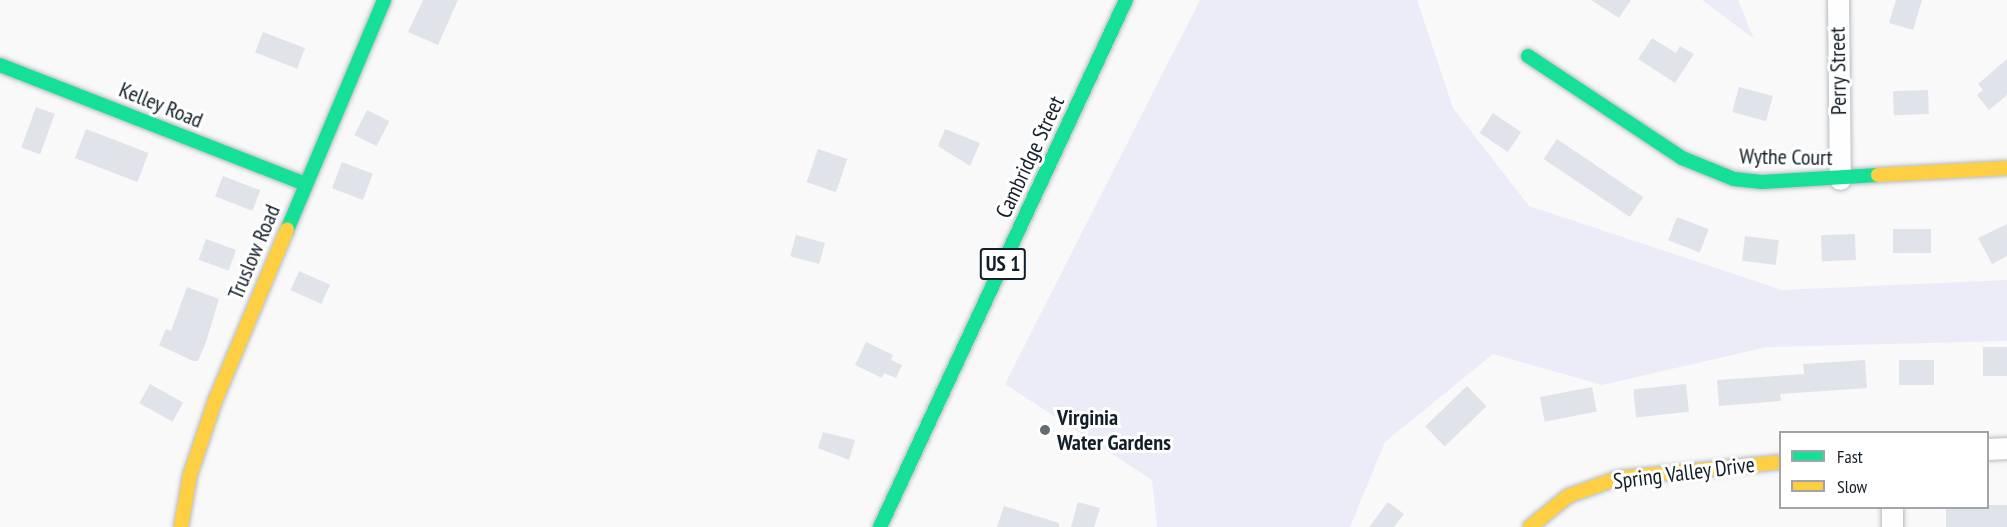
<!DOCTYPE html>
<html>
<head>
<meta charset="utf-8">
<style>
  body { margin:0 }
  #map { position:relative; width:2007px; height:527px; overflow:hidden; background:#f9f9f9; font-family:"PT Sans Narrow",sans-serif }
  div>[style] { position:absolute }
  .green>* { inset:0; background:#ececf8 }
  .building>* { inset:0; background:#e0e3e9; transform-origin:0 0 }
  .roads { filter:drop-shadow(0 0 2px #b7bcc1) drop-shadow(0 0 2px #b7bcc1) }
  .street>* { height:21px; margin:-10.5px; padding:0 10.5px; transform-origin:10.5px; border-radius:10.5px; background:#fefefe }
  .fast>* { height:14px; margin:-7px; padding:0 7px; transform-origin:7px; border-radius:7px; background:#16e098 }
  .slow>* { height:14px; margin:-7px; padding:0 7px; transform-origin:7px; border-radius:7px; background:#ffcf43 }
  .dots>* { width:16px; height:16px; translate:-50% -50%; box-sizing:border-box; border:3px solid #fff; border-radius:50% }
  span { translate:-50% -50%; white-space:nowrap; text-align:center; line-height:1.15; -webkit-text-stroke:6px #fff; paint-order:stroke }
  .shield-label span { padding:2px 4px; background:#fff; border:2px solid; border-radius:4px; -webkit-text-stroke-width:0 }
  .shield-label { font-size:21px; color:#131f28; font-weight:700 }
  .street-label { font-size:22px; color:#131f28 }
  .poi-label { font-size:22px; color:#131f28; font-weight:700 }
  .left { translate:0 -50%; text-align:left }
  .legend { position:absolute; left:1779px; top:431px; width:210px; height:78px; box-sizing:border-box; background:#fff; border:2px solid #a1a5a9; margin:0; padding:8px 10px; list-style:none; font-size:18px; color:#131f28 }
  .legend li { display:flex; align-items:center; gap:12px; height:30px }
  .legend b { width:30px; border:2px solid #a1a5a9 }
</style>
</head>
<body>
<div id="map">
  <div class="green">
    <div style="clip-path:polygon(1200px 0,1417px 0,1453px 108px,1529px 206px,1782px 290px,2007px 280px,2007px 341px,1767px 347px,1602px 385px,1493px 354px,1385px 442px,1350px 527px,1157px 527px,1152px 480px,1005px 384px)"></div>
    <div style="clip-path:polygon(1702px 0,1738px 0,1754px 39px)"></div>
  </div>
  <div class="building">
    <div style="clip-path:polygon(423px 0,458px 0,438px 45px,408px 32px)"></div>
    <div style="clip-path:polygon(1591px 0,1631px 0,1619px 18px)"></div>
    <div style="clip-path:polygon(1896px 0,1922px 0,1913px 30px,1889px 23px)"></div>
    <div style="left:263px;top:32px;width:45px;height:22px;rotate:21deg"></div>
    <div style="clip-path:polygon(1652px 38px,1676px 53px,1680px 46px,1694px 54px,1675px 83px,1638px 59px)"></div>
    <div style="clip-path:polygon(2007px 59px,2007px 95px,1989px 110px,1977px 95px,1983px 90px,1978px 84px)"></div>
    <div style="left:1739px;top:87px;width:35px;height:26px;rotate:15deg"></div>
    <div style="left:1928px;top:90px;width:24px;height:35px;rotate:88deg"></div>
    <div style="left:36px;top:107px;width:20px;height:43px;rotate:20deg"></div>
    <div style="left:367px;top:110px;width:25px;height:28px;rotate:27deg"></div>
    <div style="left:1493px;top:113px;width:34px;height:24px;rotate:34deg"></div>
    <div style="left:86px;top:129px;width:67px;height:31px;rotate:21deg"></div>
    <div style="clip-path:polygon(945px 129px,980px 143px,970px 166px,938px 146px)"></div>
    <div style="left:1557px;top:139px;width:104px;height:24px;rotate:34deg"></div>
    <div style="left:818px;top:149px;width:31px;height:35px;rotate:19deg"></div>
    <div style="left:342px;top:162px;width:33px;height:28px;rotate:21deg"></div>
    <div style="left:223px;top:176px;width:40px;height:22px;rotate:21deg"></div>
    <div style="left:1677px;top:217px;width:34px;height:25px;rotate:21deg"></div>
    <div style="clip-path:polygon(2007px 224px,2007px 256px,1992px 264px,1978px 238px)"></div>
    <div style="left:1931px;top:229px;width:24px;height:38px;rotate:90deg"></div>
    <div style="left:1855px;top:234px;width:26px;height:34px;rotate:88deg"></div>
    <div style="left:796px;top:235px;width:30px;height:22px;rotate:15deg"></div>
    <div style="left:1745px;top:236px;width:34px;height:25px;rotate:7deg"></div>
    <div style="left:206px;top:239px;width:32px;height:22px;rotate:20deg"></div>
    <div style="left:299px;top:271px;width:34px;height:21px;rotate:24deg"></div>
    <div style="clip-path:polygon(187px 287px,219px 299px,206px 342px,198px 361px,193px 361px,159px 345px,166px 329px,171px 331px)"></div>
    <div style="clip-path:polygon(866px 342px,893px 355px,891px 360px,902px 365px,896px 378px,884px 373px,882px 378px,855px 365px)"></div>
    <div style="left:1983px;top:347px;width:24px;height:29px"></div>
    <div style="clip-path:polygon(1865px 360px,1867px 388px,1780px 394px,1781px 401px,1719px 406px,1717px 380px,1804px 374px,1803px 364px)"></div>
    <div style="left:1934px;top:360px;width:25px;height:35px;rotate:90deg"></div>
    <div style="left:150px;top:384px;width:38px;height:22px;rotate:29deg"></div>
    <div style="left:1686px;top:384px;width:28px;height:53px;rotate:84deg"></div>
    <div style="left:1467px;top:386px;width:28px;height:58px;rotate:46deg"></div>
    <div style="left:1592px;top:387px;width:25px;height:53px;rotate:79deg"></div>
    <div style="clip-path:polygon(823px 432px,855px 440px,849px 460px,818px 448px)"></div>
    <div style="clip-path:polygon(1078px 502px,1100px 508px,1094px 527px,1071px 527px)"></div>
    <div style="clip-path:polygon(1388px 502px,1404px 514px,1394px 527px,1369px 527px)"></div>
    <div style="clip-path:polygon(1989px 505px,2007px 505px,2007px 527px,1946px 527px,1946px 507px)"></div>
    <div style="clip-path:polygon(1004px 506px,1059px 523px,1059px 527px,997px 527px)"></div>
  </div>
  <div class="roads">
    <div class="street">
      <div style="left:1838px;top:0;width:179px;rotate:89.4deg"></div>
      <div style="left:1988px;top:449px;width:19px;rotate:-3deg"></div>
      <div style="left:1892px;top:527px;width:19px;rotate:-90deg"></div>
    </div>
    <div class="fast">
      <div style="left:1528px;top:56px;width:185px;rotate:33.5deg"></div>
      <div style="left:1682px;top:158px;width:56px;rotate:22deg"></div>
      <div style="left:1734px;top:179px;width:28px;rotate:6deg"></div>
      <div style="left:1762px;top:182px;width:116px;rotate:-3.5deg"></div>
      <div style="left:0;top:65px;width:327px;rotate:21.3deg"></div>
      <div style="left:287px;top:230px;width:250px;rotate:-67.1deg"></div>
      <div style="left:880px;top:527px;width:582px;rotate:-64.98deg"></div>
    </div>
    <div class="slow">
      <div style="left:1878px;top:175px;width:129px;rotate:-3.1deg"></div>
      <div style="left:181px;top:527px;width:53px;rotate:-80.2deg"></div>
      <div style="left:190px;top:475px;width:78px;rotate:-71.3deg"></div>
      <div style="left:215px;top:401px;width:186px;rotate:-67.2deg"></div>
      <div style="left:1530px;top:527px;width:49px;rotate:-39.2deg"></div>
      <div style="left:1568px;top:496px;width:53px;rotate:-19.8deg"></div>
      <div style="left:1618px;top:478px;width:163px;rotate:-5.6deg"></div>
    </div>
  </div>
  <div class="dots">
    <div style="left:1045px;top:430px;background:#646b71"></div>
  </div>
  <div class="shield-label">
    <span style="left:1003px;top:264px">US 1</span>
  </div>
  <div class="street-label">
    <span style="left:1838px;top:71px;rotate:-91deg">Perry Street</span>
    <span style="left:161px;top:105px;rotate:22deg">Kelley Road</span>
    <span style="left:1030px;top:157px;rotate:-65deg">Cambridge Street</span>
    <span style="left:1786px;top:157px;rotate:1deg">Wythe Court</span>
    <span style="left:254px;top:252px;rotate:-67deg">Truslow Road</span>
    <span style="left:1684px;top:473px;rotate:-7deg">Spring Valley Drive</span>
  </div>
  <div class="poi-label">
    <span class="left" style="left:1057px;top:430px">Virginia<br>Water Gardens</span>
  </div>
  <ul class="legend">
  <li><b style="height:8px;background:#16e098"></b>Fast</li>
  <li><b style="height:8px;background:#ffcf43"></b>Slow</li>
  </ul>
</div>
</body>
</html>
